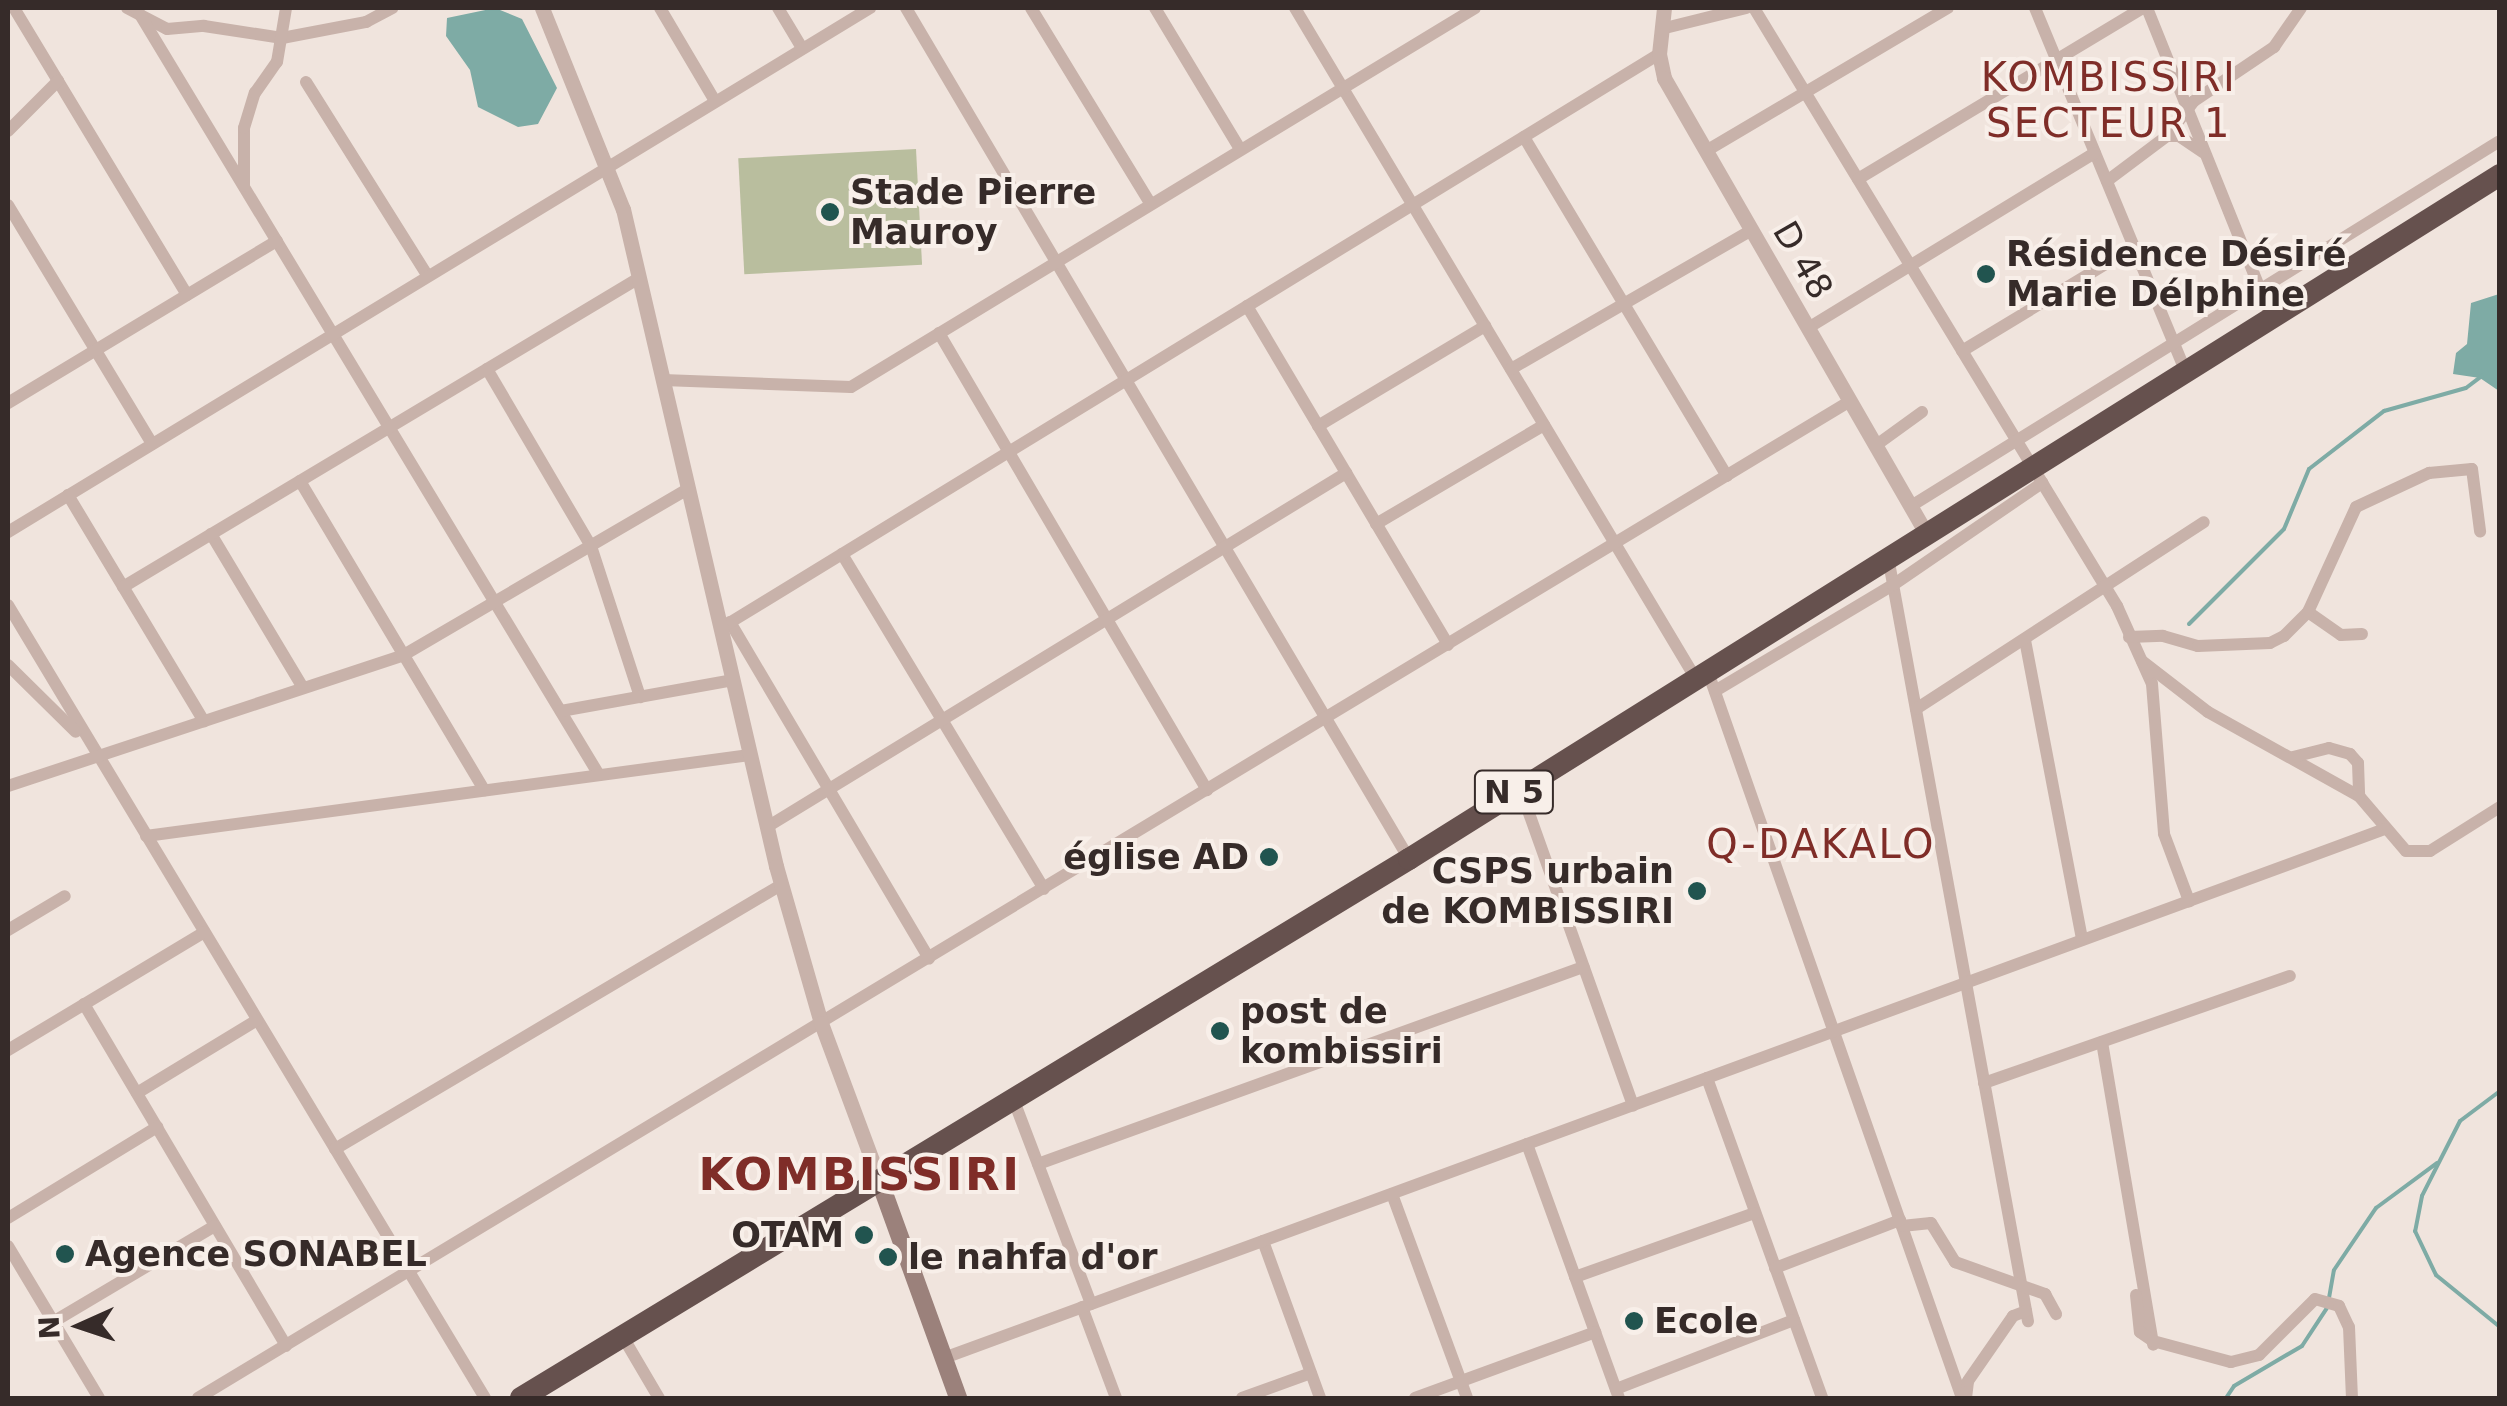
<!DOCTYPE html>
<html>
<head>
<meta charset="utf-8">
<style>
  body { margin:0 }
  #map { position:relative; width:2507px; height:1406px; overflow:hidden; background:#f0e4dd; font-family:"DejaVu Sans",sans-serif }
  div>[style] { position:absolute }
  .green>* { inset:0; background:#b9be9e; transform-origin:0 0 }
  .water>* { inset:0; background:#7eaba5 }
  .stream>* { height:4px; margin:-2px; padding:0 2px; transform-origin:2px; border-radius:2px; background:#7eaba5 }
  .minor>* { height:12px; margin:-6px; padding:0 6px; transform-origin:6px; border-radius:6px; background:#c8b2aa }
  .tertiary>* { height:15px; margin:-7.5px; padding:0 7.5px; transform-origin:7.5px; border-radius:7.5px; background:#c8b2aa }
  .secondary>* { height:18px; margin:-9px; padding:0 9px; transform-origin:9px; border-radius:9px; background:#9b817b }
  .trunk>* { height:22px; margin:-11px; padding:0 11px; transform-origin:11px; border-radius:11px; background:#66514e }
  .dots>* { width:28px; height:28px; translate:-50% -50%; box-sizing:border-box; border:5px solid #f8efe9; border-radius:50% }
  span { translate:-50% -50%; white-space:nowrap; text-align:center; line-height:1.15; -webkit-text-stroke:8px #f8efe9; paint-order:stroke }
  .shield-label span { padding:2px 8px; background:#f8efe9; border:2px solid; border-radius:8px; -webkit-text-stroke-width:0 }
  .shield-label { font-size:32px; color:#362b29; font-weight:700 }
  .poi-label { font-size:35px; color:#362b29; font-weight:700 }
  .left { translate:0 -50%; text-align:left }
  .right { translate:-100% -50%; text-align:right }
  .street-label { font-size:35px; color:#362b29 }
  .quarter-label { font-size:40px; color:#7f2d28; letter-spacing:2.5px }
  .district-label { font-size:45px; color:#7f2d28; font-weight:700; letter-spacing:2.5px }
  .frame { position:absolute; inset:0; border:10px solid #362b29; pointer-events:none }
  .north { position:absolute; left:30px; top:1276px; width:100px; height:100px; -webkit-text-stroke:8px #f8efe9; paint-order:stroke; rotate:267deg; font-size:28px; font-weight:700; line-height:40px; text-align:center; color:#362b29 }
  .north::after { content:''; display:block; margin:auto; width:35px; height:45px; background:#362b29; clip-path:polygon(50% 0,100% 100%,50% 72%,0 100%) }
</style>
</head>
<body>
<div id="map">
  <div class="green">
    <div style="left:916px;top:149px;width:116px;height:178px;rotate:87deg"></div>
  </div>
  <div class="water">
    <div style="clip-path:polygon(495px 8px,522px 19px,557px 88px,538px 124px,518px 127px,478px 107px,470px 70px,446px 36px,447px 18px)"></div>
    <div style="clip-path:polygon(2499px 294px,2500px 294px,2499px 391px,2480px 378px,2453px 374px,2456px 353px,2467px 344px,2471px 303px)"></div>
  </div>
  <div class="stream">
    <div style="left:2189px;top:624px;width:134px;rotate:-45deg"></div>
    <div style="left:2284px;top:529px;width:65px;rotate:-67.4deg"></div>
    <div style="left:2309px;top:469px;width:95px;rotate:-37.7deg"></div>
    <div style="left:2384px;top:411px;width:85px;rotate:-15.7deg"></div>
    <div style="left:2466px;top:388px;width:20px;rotate:-37deg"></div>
    <div style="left:2500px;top:1091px;width:50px;rotate:143.1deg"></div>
    <div style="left:2460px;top:1121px;width:84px;rotate:116.9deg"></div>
    <div style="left:2422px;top:1196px;width:36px;rotate:101deg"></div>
    <div style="left:2415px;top:1231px;width:49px;rotate:64.5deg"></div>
    <div style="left:2436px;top:1275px;width:82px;rotate:39.1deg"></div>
    <div style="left:2329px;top:1298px;width:28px;rotate:-80deg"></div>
    <div style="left:2334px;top:1270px;width:75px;rotate:-55.9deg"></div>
    <div style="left:2376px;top:1208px;width:76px;rotate:-36.4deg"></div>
    <div style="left:2226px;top:1398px;width:14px;rotate:-56deg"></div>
    <div style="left:2234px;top:1386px;width:79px;rotate:-30.5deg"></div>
    <div style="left:2302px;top:1346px;width:45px;rotate:-56.7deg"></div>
  </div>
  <div class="minor">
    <div style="left:14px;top:8px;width:335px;rotate:58.9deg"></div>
    <div style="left:127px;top:8px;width:45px;rotate:27.7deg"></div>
    <div style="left:167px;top:29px;width:37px;rotate:-5deg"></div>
    <div style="left:204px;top:26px;width:79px;rotate:8.7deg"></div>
    <div style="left:282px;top:38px;width:86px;rotate:-10.8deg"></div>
    <div style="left:366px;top:22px;width:30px;rotate:-28deg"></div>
    <div style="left:136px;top:8px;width:896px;rotate:58.88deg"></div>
    <div style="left:660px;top:8px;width:108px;rotate:59.4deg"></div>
    <div style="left:778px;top:8px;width:47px;rotate:59deg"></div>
    <div style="left:906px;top:8px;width:989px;rotate:59.41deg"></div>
    <div style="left:1031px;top:8px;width:228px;rotate:58.6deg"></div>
    <div style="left:1155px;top:8px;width:165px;rotate:58.9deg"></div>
    <div style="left:1295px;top:8px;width:782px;rotate:59.14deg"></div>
    <div style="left:1754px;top:8px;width:700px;rotate:58.74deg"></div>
    <div style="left:2117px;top:606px;width:85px;rotate:65.8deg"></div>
    <div style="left:2152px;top:684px;width:150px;rotate:85.4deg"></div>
    <div style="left:2164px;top:834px;width:72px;rotate:69.5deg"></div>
    <div style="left:2035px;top:8px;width:392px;rotate:67.5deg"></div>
    <div style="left:2147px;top:8px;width:332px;rotate:68.1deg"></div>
    <div style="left:1661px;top:29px;width:88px;rotate:-13.9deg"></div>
    <div style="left:306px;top:82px;width:228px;rotate:57.9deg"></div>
    <div style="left:8px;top:131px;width:71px;rotate:-45deg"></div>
    <div style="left:2167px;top:136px;width:44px;rotate:-52.4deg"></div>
    <div style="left:2194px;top:101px;width:97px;rotate:-34deg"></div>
    <div style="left:2274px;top:47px;width:47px;rotate:-55.3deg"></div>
    <div style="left:1524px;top:137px;width:395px;rotate:59.1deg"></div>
    <div style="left:1706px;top:151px;width:281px;rotate:-30.6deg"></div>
    <div style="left:1858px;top:179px;width:332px;rotate:-31deg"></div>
    <div style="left:2107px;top:181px;width:75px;rotate:-36.9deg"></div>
    <div style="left:2167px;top:136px;width:12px"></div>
    <div style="left:2179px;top:136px;width:29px;rotate:34deg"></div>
    <div style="left:244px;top:186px;width:58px;rotate:-90deg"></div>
    <div style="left:244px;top:128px;width:37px;rotate:-73deg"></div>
    <div style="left:255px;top:93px;width:38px;rotate:-55deg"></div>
    <div style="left:277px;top:62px;width:55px;rotate:-80.5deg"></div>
    <div style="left:8px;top:205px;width:279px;rotate:58.9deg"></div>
    <div style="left:1247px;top:306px;width:394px;rotate:59.3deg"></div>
    <div style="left:1808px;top:328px;width:336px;rotate:-31.4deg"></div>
    <div style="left:939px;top:333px;width:530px;rotate:59.61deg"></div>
    <div style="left:1962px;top:351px;width:201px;rotate:-31.2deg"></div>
    <div style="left:487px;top:369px;width:205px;rotate:59.6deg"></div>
    <div style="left:591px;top:546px;width:159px;rotate:72deg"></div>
    <div style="left:1511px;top:369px;width:278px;rotate:-30deg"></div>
    <div style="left:663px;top:380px;width:188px;rotate:2.1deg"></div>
    <div style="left:851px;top:387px;width:730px;rotate:-31.27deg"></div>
    <div style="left:8px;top:403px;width:314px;rotate:-31.1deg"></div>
    <div style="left:1318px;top:426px;width:195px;rotate:-30.9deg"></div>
    <div style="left:1875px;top:446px;width:58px;rotate:-35.9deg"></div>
    <div style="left:300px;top:481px;width:360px;rotate:59.2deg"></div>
    <div style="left:68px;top:495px;width:264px;rotate:59deg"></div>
    <div style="left:1911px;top:506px;width:691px;rotate:-31.8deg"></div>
    <div style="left:1376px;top:524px;width:195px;rotate:-30.5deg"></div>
    <div style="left:8px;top:532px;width:1009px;rotate:-31.29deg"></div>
    <div style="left:211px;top:534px;width:179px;rotate:59.1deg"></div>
    <div style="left:842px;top:554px;width:391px;rotate:58.9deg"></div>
    <div style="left:1888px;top:557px;width:777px;rotate:79.62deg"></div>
    <div style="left:123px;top:587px;width:601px;rotate:-30.91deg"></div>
    <div style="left:8px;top:605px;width:925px;rotate:58.97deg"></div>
    <div style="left:2308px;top:612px;width:40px;rotate:34.9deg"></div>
    <div style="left:2341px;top:635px;width:21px;rotate:-3deg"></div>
    <div style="left:730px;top:622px;width:391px;rotate:59.4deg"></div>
    <div style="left:721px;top:628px;width:1100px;rotate:-31.46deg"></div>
    <div style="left:2129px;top:637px;width:34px;rotate:-2deg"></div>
    <div style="left:2163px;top:636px;width:36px;rotate:16deg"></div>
    <div style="left:2198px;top:646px;width:72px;rotate:-2.4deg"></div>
    <div style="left:2270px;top:643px;width:16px;rotate:-27deg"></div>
    <div style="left:2284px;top:636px;width:34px;rotate:-45deg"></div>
    <div style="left:2308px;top:612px;width:115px;rotate:-65.4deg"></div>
    <div style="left:2356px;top:507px;width:81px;rotate:-25deg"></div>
    <div style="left:2429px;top:473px;width:43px;rotate:-5.3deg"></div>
    <div style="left:2472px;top:469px;width:63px;rotate:82.6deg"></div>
    <div style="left:2025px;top:640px;width:305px;rotate:79.2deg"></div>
    <div style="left:2142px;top:661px;width:83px;rotate:37.7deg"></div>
    <div style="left:2208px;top:712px;width:173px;rotate:29.1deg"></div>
    <div style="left:2359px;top:796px;width:72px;rotate:49.5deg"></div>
    <div style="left:2406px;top:851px;width:24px"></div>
    <div style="left:2430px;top:851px;width:83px;rotate:-32.2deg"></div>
    <div style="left:8px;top:665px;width:95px;rotate:44.6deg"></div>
    <div style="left:1708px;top:672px;width:769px;rotate:70.72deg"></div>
    <div style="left:1715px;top:691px;width:207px;rotate:-30.8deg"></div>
    <div style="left:1893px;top:585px;width:181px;rotate:-34.4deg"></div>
    <div style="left:1916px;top:709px;width:343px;rotate:-33deg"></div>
    <div style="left:561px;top:711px;width:175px;rotate:-10.2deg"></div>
    <div style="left:2293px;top:757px;width:37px;rotate:-14deg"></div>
    <div style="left:2329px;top:748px;width:22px;rotate:16deg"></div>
    <div style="left:2350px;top:754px;width:12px;rotate:48deg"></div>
    <div style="left:2358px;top:763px;width:33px;rotate:88deg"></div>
    <div style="left:8px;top:786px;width:415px;rotate:-18.3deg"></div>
    <div style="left:402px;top:656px;width:331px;rotate:-30.3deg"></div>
    <div style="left:1520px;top:788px;width:337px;rotate:70.4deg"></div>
    <div style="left:767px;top:827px;width:679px;rotate:-31.44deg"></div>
    <div style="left:146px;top:836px;width:609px;rotate:-7.64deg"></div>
    <div style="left:8px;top:930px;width:66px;rotate:-30.8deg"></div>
    <div style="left:84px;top:1004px;width:397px;rotate:59.4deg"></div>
    <div style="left:2102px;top:1042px;width:307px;rotate:80.4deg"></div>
    <div style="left:8px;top:1050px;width:229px;rotate:-31deg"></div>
    <div style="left:1707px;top:1078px;width:340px;rotate:70.2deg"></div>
    <div style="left:1984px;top:1083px;width:324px;rotate:-19.3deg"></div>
    <div style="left:137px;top:1093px;width:140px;rotate:-31.3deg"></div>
    <div style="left:1014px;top:1101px;width:217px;rotate:69.2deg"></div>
    <div style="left:1527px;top:1144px;width:270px;rotate:70.1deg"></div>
    <div style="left:335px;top:1149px;width:518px;rotate:-30.62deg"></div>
    <div style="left:1038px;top:1164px;width:580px;rotate:-19.87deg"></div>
    <div style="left:1392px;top:1194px;width:217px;rotate:69.8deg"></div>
    <div style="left:8px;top:1218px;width:175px;rotate:-31.4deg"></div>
    <div style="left:1902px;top:1226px;width:29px;rotate:-6deg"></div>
    <div style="left:1931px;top:1223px;width:46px;rotate:58.4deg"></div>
    <div style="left:1955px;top:1262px;width:96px;rotate:19.6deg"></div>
    <div style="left:2045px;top:1294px;width:23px;rotate:61deg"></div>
    <div style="left:1263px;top:1241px;width:167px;rotate:70deg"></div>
    <div style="left:8px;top:1246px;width:177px;rotate:59.1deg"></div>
    <div style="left:1775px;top:1268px;width:134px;rotate:-21deg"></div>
    <div style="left:1575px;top:1277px;width:191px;rotate:-19.6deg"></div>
    <div style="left:2136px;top:1295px;width:37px;rotate:84deg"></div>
    <div style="left:2140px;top:1332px;width:16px;rotate:35deg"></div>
    <div style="left:2153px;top:1341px;width:81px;rotate:15.1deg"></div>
    <div style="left:2231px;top:1362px;width:29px;rotate:-14deg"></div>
    <div style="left:2259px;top:1355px;width:79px;rotate:-45deg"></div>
    <div style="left:2315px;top:1299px;width:25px;rotate:16deg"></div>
    <div style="left:2339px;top:1306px;width:23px;rotate:65deg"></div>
    <div style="left:2349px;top:1327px;width:71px;rotate:87.6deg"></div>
    <div style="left:1082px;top:1307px;width:97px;rotate:69.5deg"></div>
    <div style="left:53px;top:1322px;width:188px;rotate:-30.7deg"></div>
    <div style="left:623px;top:1337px;width:71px;rotate:59.5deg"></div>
    <div style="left:944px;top:1358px;width:1535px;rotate:-20.16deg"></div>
    <div style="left:1616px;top:1389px;width:191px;rotate:-21.2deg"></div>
    <div style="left:198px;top:1398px;width:1930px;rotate:-31.11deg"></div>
    <div style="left:1242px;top:1398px;width:73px;rotate:-19.9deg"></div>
    <div style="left:1415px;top:1398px;width:192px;rotate:-20.1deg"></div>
    <div style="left:1966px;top:1398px;width:17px;rotate:-83deg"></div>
    <div style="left:1968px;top:1381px;width:79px;rotate:-55.3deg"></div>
    <div style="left:2013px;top:1316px;width:14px;rotate:-21deg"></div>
  </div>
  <div class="tertiary">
    <div style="left:542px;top:8px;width:217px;rotate:68.1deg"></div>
    <div style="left:623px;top:209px;width:675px;rotate:76.89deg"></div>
    <div style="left:776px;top:866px;width:163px;rotate:74deg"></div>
    <div style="left:821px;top:1023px;width:170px;rotate:69.6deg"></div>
    <div style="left:1664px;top:8px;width:46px;rotate:96.2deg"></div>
    <div style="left:1659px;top:54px;width:25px;rotate:78deg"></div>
    <div style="left:1664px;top:78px;width:525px;rotate:60.07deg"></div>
  </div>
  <div class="secondary">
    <div style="left:880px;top:1182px;width:230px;rotate:70.1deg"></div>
  </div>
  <div class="trunk">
    <div style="left:521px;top:1398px;width:1039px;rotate:-31.26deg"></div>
    <div style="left:1409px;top:859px;width:1288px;rotate:-32.09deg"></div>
  </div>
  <div class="dots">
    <div style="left:830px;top:212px;background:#21544f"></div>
    <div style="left:1986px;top:274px;background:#21544f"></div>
    <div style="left:1269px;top:857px;background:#21544f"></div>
    <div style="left:1697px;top:891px;background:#21544f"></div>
    <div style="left:1220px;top:1031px;background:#21544f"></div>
    <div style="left:864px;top:1235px;background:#21544f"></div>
    <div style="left:65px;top:1254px;background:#21544f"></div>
    <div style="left:888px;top:1257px;background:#21544f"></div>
    <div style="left:1634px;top:1321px;background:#21544f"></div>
  </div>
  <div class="shield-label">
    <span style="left:1514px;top:792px">N 5</span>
  </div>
  <div class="poi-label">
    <span class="left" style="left:850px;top:212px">Stade Pierre<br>Mauroy</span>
    <span class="left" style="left:2006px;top:274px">Résidence Désiré<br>Marie Délphine</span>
    <span class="right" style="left:1249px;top:857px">église AD</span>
    <span class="right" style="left:1674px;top:891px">CSPS urbain<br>de KOMBISSIRI</span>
    <span class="left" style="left:1240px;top:1031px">post de<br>kombissiri</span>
    <span class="right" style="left:844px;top:1235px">OTAM</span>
    <span class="left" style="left:85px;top:1254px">Agence SONABEL</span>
    <span class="left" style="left:908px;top:1257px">le nahfa d'or</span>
    <span class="left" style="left:1654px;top:1321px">Ecole</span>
  </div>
  <div class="street-label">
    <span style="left:1803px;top:260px;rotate:60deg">D 48</span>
  </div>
  <div class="quarter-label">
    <span style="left:2109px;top:100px">KOMBISSIRI<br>SECTEUR 1</span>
    <span style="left:1821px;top:844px">Q-DAKALO</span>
  </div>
  <div class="district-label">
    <span style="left:860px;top:1175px">KOMBISSIRI</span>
  </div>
  <div class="frame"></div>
  <div class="north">N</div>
</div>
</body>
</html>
